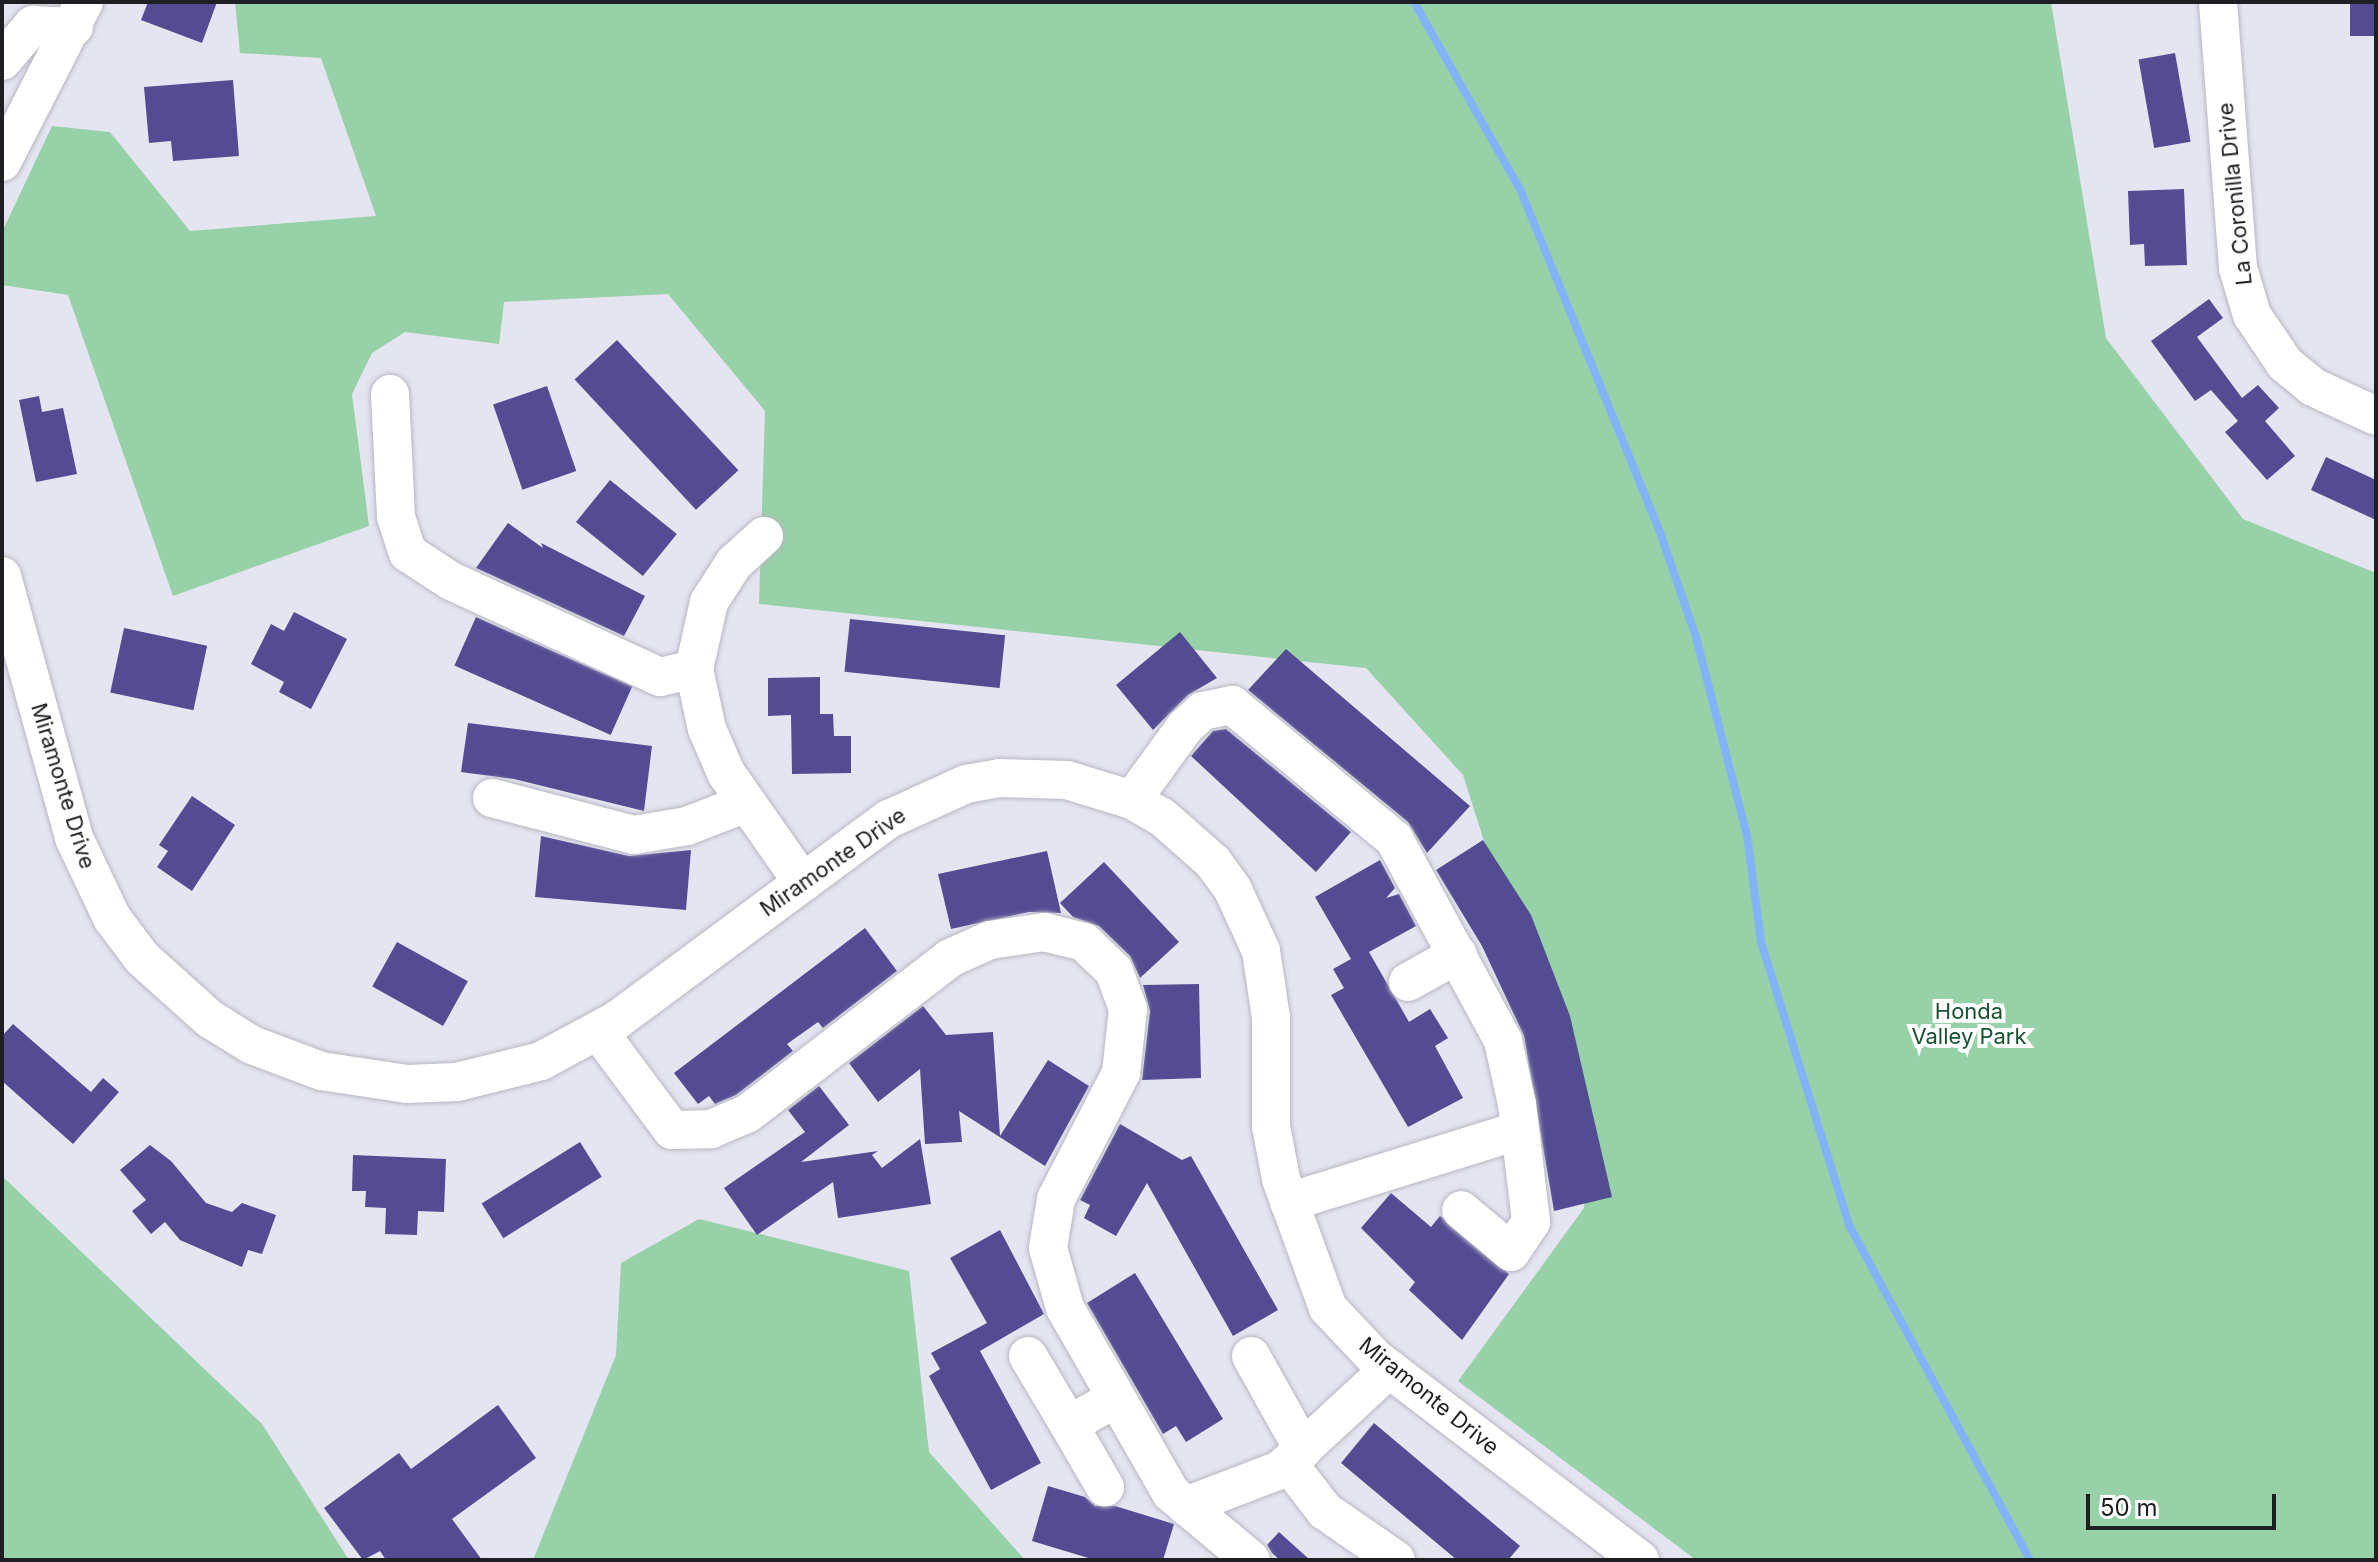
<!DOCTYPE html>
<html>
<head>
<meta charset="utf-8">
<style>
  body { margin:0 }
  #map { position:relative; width:2378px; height:1562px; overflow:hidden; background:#e5e5f1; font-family:Inter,sans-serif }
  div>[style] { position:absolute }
  .green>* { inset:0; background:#97d1a7 }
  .stream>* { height:8px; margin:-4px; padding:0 4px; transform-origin:4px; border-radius:4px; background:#83b3f7 }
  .building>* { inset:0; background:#544c93; transform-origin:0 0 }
  .roads { filter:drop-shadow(0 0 2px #b7b7c3) drop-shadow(0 0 2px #b7b7c3) }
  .minor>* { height:38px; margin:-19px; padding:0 19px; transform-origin:19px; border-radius:19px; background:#fff }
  span { translate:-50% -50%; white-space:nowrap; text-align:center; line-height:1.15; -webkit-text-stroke:8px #fff; paint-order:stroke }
  .street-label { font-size:22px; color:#1f1f23 }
  .park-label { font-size:22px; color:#19532f }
  .frame { position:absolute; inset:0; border:4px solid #1f1f23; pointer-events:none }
  .scale { position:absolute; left:2086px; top:1494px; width:190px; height:36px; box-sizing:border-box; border:4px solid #1f1f23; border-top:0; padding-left:10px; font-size:24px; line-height:28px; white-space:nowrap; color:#1f1f23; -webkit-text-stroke:6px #fff; paint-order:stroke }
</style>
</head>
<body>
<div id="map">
  <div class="green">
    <div style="clip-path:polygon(235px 2px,2051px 2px,2106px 338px,2243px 519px,2376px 573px,2376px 1560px,1696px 1560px,1458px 1381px,1584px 1208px,1587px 1164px,1463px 775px,1366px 668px,759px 604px,765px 411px,668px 294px,504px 302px,499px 344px,405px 332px,372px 353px,352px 394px,369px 526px,173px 596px,68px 295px,2px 285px,2px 232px,52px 126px,110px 132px,190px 231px,376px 216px,321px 58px,240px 53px)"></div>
    <div style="clip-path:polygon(2px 1176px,262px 1424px,349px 1560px,2px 1560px)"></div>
    <div style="clip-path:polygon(699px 1219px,909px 1271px,929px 1452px,1025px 1560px,533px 1560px,616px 1355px,621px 1263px)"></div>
  </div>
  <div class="stream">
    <div style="left:1414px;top:2px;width:215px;rotate:60.5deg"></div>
    <div style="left:1520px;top:189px;width:370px;rotate:67.8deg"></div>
    <div style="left:1660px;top:532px;width:111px;rotate:71.1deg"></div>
    <div style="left:1696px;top:637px;width:204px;rotate:75.6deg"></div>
    <div style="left:1747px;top:835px;width:108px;rotate:82.5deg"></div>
    <div style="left:1761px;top:942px;width:299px;rotate:72.7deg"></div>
    <div style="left:1850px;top:1227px;width:379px;rotate:61.6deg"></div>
  </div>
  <div class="building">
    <div style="clip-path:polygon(148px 2px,217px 2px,202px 43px,141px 20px)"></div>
    <div style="left:2350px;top:2px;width:26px;height:34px"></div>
    <div style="left:2175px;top:53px;width:90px;height:37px;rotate:80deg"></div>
    <div style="clip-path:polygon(233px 80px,239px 156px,173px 161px,171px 141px,149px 143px,144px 87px)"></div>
    <div style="clip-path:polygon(2184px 189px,2187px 265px,2145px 266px,2144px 244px,2130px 245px,2128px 191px)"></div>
    <div style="clip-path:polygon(2209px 299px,2223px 318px,2197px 337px,2242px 398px,2258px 385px,2279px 408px,2265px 421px,2295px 456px,2267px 480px,2225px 432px,2238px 421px,2211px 390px,2195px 401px,2151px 341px)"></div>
    <div style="left:617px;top:340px;width:178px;height:58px;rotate:47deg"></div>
    <div style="left:547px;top:386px;width:90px;height:57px;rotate:71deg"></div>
    <div style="clip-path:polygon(39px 396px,42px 412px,63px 408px,77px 474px,36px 482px,19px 400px)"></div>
    <div style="clip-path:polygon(2326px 457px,2376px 480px,2376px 520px,2311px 490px)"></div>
    <div style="left:610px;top:480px;width:86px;height:54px;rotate:39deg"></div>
    <div style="clip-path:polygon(508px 523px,543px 548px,541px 543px,645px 596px,624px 636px,476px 568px)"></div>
    <div style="clip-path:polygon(294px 612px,347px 639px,311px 709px,279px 692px,284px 682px,251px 664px,271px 624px,284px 631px)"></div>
    <div style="left:476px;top:617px;width:171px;height:53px;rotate:24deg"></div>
    <div style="left:850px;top:619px;width:156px;height:53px;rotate:6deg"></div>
    <div style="left:124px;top:628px;width:85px;height:66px;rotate:12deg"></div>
    <div style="clip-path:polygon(1180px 632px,1217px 678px,1188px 695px,1153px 730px,1116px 685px)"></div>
    <div style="clip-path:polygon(1286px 649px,1470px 806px,1427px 853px,1408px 822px,1248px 690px)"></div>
    <div style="clip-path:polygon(820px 677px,820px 714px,833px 714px,834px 736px,851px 736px,851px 773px,792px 774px,791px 715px,768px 716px,768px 678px)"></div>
    <div style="clip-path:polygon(468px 723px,652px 746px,644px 811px,514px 779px,461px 772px)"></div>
    <div style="clip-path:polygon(1226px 729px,1351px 832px,1316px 872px,1191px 756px,1213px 731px)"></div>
    <div style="clip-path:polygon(192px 796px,235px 825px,192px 891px,157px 867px,168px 851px,159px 845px)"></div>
    <div style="clip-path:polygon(541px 836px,629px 856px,691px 850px,686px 910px,535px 897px)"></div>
    <div style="clip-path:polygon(1483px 840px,1531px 915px,1570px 1016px,1612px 1197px,1554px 1211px,1524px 1036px,1482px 946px,1436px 870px)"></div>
    <div style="clip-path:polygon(1047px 851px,1061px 913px,1029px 912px,951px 929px,938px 874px)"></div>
    <div style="clip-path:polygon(1380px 860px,1395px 888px,1386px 898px,1399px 894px,1416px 926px,1369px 952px,1409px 1022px,1430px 1009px,1448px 1038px,1435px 1046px,1463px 1098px,1408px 1127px,1331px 995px,1344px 988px,1333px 969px,1351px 959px,1315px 897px)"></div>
    <div style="clip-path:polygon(1104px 862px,1179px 942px,1140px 978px,1130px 956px,1099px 926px,1073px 917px,1060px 903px)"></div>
    <div style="clip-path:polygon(865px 928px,897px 971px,823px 1028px,818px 1022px,787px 1044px,793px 1051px,736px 1095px,715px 1104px,709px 1096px,698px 1104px,674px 1073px)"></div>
    <div style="left:397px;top:942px;width:81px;height:51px;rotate:29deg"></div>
    <div style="clip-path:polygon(1199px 984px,1201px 1078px,1142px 1080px,1150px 1011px,1143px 985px)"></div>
    <div style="clip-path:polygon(923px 1006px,946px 1035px,993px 1032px,1000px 1136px,1048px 1060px,1089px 1086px,1045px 1166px,959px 1111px,962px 1142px,925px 1144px,920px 1069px,878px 1102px,849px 1063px)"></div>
    <div style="clip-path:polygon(13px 1024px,91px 1092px,103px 1078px,119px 1092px,73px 1144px,2px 1081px,2px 1036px)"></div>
    <div style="clip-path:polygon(819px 1086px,849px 1125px,801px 1162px,878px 1151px,872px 1155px,882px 1168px,920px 1139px,931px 1204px,838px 1218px,833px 1182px,757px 1235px,724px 1188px,805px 1132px,788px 1110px)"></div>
    <div style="clip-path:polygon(1120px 1124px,1182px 1160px,1191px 1156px,1278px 1310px,1233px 1336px,1147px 1183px,1116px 1236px,1084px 1218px,1090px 1205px,1080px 1200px)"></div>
    <div style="left:580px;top:1142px;width:41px;height:116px;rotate:58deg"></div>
    <div style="clip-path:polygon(150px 1145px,171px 1161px,206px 1203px,232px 1212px,242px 1203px,276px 1215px,262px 1254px,248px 1250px,242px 1267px,180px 1240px,165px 1222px,151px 1234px,132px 1211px,146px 1200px,120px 1170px)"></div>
    <div style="clip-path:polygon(353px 1155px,446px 1159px,444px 1212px,418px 1211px,417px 1235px,385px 1234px,386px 1208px,365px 1207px,366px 1191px,352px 1191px)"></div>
    <div style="clip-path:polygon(1391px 1193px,1431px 1227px,1440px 1216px,1509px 1274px,1462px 1340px,1409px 1290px,1415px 1282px,1361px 1228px)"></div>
    <div style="clip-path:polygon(1000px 1230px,1044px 1314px,980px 1351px,1041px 1463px,991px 1490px,929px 1376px,940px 1369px,931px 1353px,987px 1323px,950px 1258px)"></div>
    <div style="clip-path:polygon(1135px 1273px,1223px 1419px,1186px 1442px,1176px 1426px,1163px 1434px,1087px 1303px)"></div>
    <div style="clip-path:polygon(498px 1405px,536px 1458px,452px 1519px,482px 1560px,386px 1560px,380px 1551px,363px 1560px,324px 1508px,399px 1453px,411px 1469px)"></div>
    <div style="clip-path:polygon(1374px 1423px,1520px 1546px,1508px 1560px,1457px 1560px,1341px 1463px)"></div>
    <div style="clip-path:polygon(1048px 1486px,1085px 1497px,1095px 1506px,1115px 1506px,1174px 1524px,1163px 1560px,1095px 1560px,1032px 1541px)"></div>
    <div style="clip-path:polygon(1279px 1532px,1310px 1560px,1280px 1560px,1272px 1553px,1267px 1545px)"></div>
  </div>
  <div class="roads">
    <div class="minor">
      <div style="left:2218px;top:2px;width:267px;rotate:85.7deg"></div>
      <div style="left:2238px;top:268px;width:49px;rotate:73.4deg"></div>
      <div style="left:2252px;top:315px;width:59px;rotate:56deg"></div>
      <div style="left:2285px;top:364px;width:36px;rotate:39deg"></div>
      <div style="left:2313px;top:387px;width:69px;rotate:24.7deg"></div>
      <div style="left:2px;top:61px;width:48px;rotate:-49.3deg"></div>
      <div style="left:33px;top:25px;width:41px;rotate:2.8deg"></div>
      <div style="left:2px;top:162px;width:180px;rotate:-62.9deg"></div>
      <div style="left:390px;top:394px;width:123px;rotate:87.2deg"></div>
      <div style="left:396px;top:517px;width:38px;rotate:72deg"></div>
      <div style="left:408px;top:553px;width:51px;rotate:33.1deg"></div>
      <div style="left:451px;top:581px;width:230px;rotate:24.7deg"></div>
      <div style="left:660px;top:677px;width:35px;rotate:-13deg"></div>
      <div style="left:764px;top:536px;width:40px;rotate:138deg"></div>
      <div style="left:734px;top:563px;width:46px;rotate:122.7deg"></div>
      <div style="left:709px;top:602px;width:69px;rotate:102.6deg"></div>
      <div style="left:694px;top:669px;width:61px;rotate:77.8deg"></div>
      <div style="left:707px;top:729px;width:48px;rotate:66.6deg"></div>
      <div style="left:726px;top:773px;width:134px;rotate:55deg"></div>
      <div style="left:2px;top:576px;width:272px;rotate:74.6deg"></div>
      <div style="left:74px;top:838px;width:89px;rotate:64.6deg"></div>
      <div style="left:112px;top:918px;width:50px;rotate:53.1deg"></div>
      <div style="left:142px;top:958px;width:91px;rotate:41.9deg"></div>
      <div style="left:210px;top:1019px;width:49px;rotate:31.8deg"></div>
      <div style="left:252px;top:1045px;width:74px;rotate:20.6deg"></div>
      <div style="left:321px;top:1071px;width:87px;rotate:8.6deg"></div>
      <div style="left:407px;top:1084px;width:50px;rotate:-2.3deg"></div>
      <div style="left:457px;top:1082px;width:87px;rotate:-14deg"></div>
      <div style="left:541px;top:1061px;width:86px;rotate:-28.3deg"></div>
      <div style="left:617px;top:1020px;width:338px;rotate:-36.5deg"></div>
      <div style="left:889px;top:819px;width:85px;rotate:-24.4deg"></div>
      <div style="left:966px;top:784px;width:34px;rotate:-10deg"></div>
      <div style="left:999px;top:778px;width:68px;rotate:1.7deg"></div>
      <div style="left:1067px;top:780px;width:68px;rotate:17.1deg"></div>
      <div style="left:1132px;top:800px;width:34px;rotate:30deg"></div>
      <div style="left:1162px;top:817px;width:68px;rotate:41.4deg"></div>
      <div style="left:1213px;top:862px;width:34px;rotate:54deg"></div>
      <div style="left:1233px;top:890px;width:67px;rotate:65.3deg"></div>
      <div style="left:1261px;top:951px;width:68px;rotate:81.5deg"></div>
      <div style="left:1271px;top:1018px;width:108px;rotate:90deg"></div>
      <div style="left:1271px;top:1126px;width:54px;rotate:79.3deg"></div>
      <div style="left:1281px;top:1179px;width:137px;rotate:70deg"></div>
      <div style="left:1328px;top:1308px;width:70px;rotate:46.7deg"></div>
      <div style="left:1376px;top:1359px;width:332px;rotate:37.3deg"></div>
      <div style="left:492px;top:798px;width:147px;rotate:14.6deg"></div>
      <div style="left:634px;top:835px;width:54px;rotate:-9.6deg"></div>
      <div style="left:687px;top:826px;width:61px;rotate:-21.1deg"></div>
      <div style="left:1132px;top:800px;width:90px;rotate:-54deg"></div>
      <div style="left:1185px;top:727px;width:24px;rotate:-42deg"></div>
      <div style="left:1203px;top:711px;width:30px;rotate:-12deg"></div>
      <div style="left:1232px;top:705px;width:210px;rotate:39.6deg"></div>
      <div style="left:1394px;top:839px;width:230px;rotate:61.6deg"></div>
      <div style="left:1503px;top:1041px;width:65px;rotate:77.5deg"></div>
      <div style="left:1517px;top:1104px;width:119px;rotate:83.2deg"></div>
      <div style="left:1531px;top:1222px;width:36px;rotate:124deg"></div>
      <div style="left:1511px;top:1252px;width:65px;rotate:-140deg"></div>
      <div style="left:1408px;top:982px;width:57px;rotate:-29.2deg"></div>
      <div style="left:599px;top:1032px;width:122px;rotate:53.3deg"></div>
      <div style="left:672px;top:1130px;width:39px;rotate:-1deg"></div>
      <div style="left:711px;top:1129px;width:39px;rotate:-23deg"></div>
      <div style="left:747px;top:1114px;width:256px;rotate:-37.5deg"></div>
      <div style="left:950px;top:958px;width:44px;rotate:-24.2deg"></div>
      <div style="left:990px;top:940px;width:55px;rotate:-8.4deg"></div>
      <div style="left:1044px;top:932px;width:41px;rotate:14deg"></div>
      <div style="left:1084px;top:942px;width:42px;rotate:44deg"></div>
      <div style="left:1114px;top:971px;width:40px;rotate:69.8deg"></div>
      <div style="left:1128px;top:1009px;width:64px;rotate:96.2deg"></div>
      <div style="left:1121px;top:1073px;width:142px;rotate:117.3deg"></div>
      <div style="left:1056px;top:1199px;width:50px;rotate:99.3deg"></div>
      <div style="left:1048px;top:1248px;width:62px;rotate:74.2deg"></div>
      <div style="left:1065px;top:1308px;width:213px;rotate:60.2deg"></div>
      <div style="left:1171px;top:1493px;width:104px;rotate:39.9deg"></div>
      <div style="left:1289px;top:1202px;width:242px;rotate:-17.3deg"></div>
      <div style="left:1028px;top:1356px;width:80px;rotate:59.3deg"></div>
      <div style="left:1069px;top:1425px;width:54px;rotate:-29.9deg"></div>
      <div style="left:1251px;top:1356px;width:107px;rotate:60.8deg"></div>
      <div style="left:1069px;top:1425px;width:72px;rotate:59.9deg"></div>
      <div style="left:1288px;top:1463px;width:61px;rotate:52.4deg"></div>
      <div style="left:1325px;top:1511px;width:86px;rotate:34.6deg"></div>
      <div style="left:1186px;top:1506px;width:101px;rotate:-21deg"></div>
      <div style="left:1280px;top:1470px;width:149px;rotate:-42.8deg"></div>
    </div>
  </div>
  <div class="street-label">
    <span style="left:2235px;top:194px;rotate:-96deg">La Coronilla Drive</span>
    <span style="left:63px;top:786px;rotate:73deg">Miramonte Drive</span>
    <span style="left:833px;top:862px;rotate:-35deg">Miramonte Drive</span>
    <span style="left:1429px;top:1396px;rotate:39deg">Miramonte Drive</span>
  </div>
  <div class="park-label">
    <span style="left:1969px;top:1024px">Honda<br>Valley Park</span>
  </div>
  <div class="frame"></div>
  <div class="scale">50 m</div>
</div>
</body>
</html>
